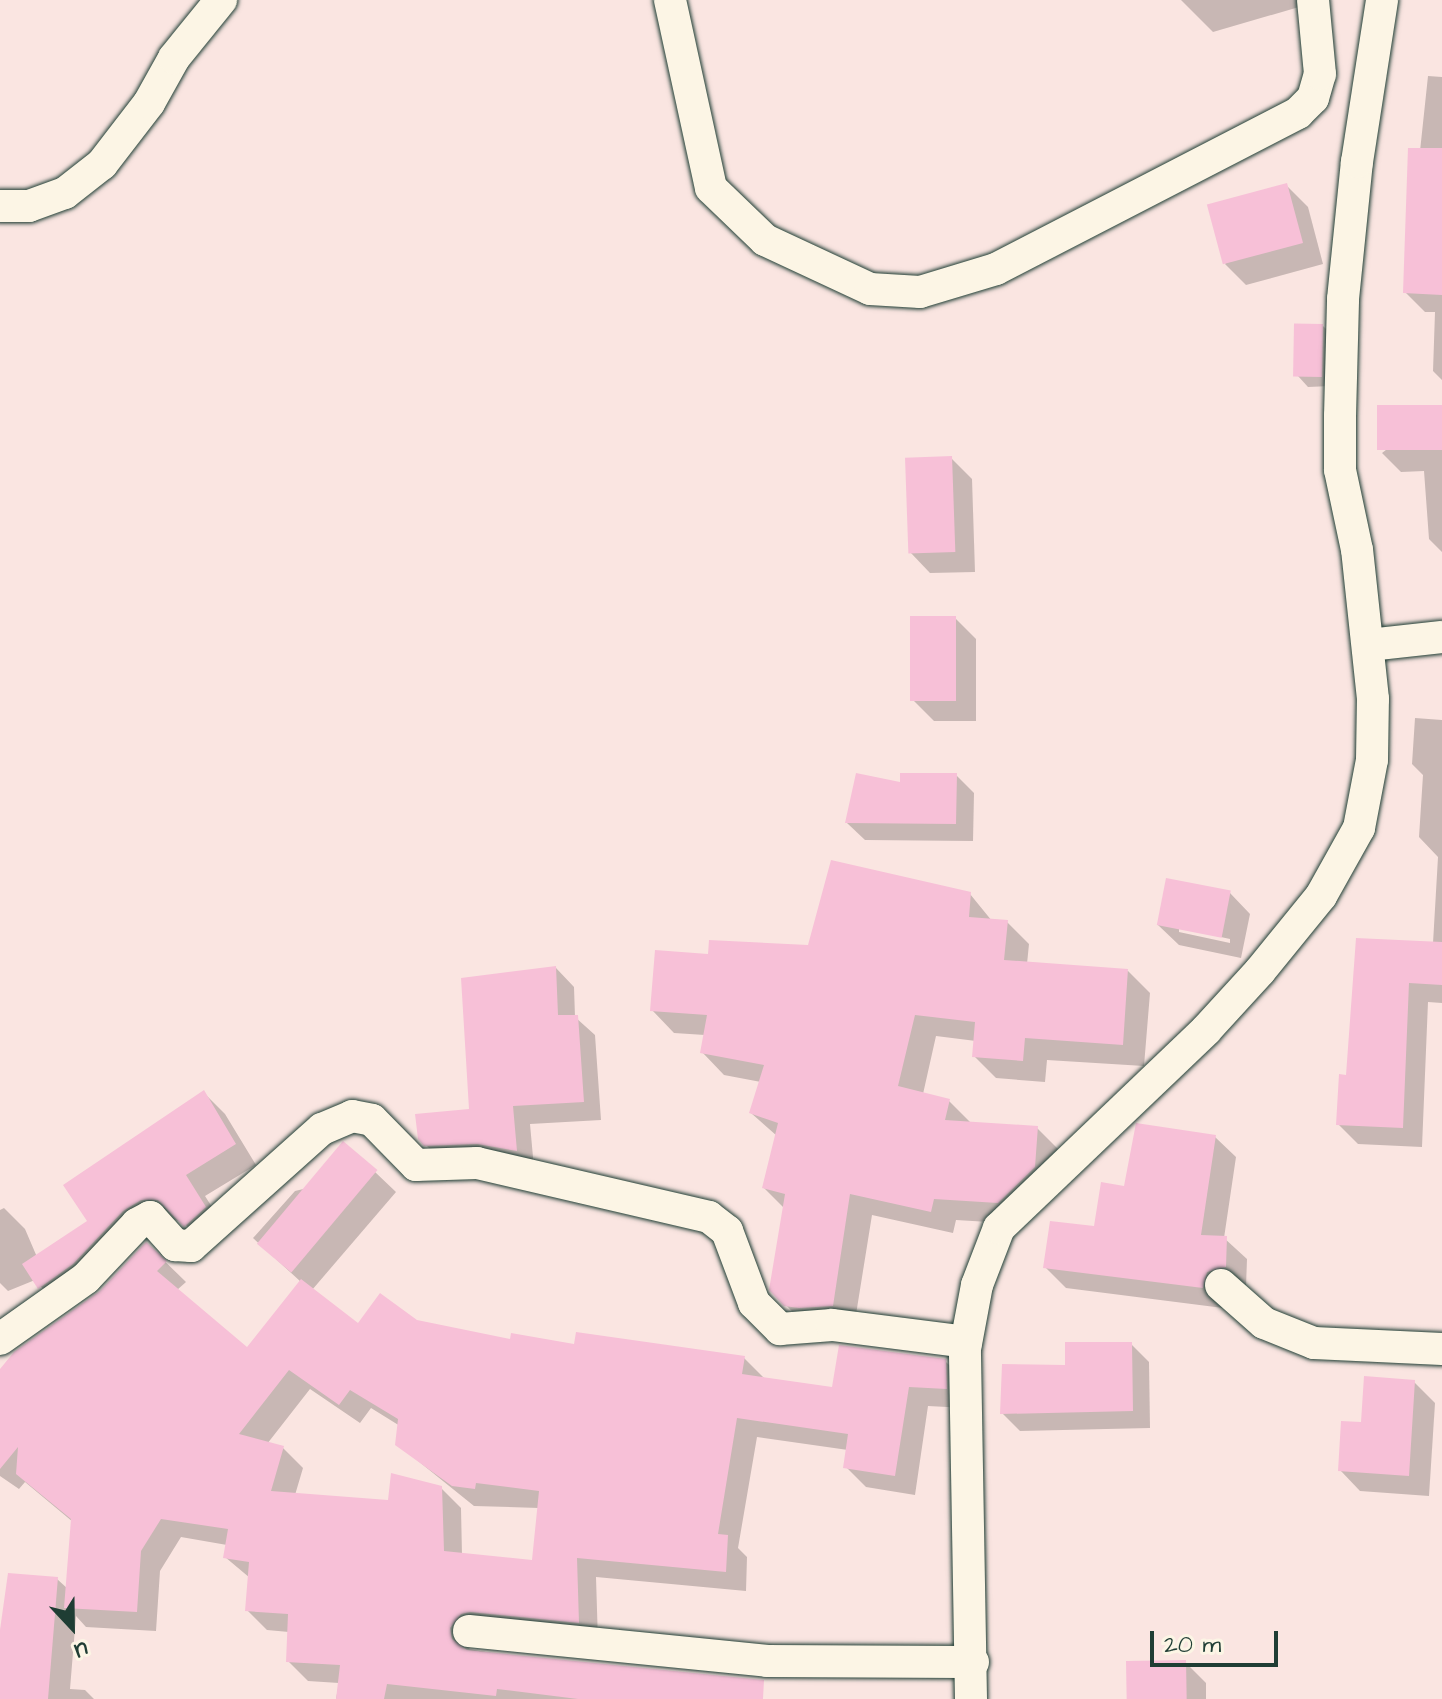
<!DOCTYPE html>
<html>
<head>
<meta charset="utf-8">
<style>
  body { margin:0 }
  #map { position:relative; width:1442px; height:1699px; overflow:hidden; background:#fae5e1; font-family:"Architects Daughter",sans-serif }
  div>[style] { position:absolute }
  .shadow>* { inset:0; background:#0003 }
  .building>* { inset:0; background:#f7c0d7; transform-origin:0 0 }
  .roads { filter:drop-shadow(0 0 2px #1f3d34) drop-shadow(0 0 2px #1f3d34) }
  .street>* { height:32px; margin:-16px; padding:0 16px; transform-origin:16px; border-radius:16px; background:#fcf5e5 }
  span { translate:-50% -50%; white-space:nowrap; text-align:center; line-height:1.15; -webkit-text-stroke:6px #fcf5e5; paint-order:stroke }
  .north { position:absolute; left:32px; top:1587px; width:80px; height:80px; -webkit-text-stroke:6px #fcf5e5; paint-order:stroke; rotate:158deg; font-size:22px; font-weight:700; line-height:32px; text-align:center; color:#1f3d34 }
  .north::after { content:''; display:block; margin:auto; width:28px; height:36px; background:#1f3d34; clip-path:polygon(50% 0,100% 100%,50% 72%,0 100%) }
  .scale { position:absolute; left:1150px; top:1631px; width:128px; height:36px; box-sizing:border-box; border:4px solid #1f3d34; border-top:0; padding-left:10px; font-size:24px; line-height:28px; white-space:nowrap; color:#1f3d34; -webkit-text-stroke:6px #fcf5e5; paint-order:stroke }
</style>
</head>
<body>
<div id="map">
  <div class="shadow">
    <div style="clip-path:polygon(1181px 0,1323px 0,1213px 32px)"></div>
    <div style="clip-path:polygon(1428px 76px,1442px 77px,1442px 380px,1433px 371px,1435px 312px,1425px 312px,1405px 292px)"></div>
    <div style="clip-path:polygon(1287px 186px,1308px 207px,1323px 264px,1246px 285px,1225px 264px)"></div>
    <div style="clip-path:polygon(1323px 326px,1333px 336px,1331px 386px,1308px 387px,1298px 376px)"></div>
    <div style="clip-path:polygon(1442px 407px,1442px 552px,1429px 539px,1424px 471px,1401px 472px,1382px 453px)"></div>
    <div style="clip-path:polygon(951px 458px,972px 479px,975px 572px,930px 573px,910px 552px)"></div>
    <div style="clip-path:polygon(955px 618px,976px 639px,976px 721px,934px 721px,913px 700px)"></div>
    <div style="clip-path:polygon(1415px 718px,1442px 720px,1442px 1003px,1428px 1002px,1422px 1147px,1358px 1144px,1338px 1124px,1348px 1077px,1433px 943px,1438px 857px,1419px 837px,1423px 775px,1412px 764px)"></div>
    <div style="clip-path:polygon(956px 775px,974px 793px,973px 841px,865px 840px,847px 823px,902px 785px)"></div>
    <div style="clip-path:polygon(evenodd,1230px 893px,1250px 914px,1241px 958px,1179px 945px,1158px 925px,1230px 893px,1179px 928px,1230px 939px,1230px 943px,1179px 932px,1179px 928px)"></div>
    <div style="clip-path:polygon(970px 894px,992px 921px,1007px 922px,1029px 944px,1027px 964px,1128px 971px,1150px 993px,1144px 1066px,1047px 1060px,1045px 1082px,996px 1078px,974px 1056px,976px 1041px,936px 1036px,923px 1094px,949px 1101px,972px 1124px,1037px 1128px,1059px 1150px,1021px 1224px,956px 1220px,953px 1233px,872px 1215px,854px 1327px,808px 1328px,786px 1305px,785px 1209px,764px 1188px,777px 1136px,751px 1113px,761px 1082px,724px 1075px,702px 1052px,705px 1035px,674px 1033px,652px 1010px,710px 956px,810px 947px)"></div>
    <div style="clip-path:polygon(556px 968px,574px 987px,575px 1017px,595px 1035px,601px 1120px,530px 1124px,534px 1168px,444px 1163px,420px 1139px,471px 1111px)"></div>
    <div style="clip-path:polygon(204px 1093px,225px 1114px,256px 1165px,205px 1196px,226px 1229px,206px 1246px,184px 1223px,170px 1218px,144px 1231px,60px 1308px,35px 1280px,8px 1291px,0 1283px,0 1210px,4px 1208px,25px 1229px,37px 1257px,90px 1221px)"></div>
    <div style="clip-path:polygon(1215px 1137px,1236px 1157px,1224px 1238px,1247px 1259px,1246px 1287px,1223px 1308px,1066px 1288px,1045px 1267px,1095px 1229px,1125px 1188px)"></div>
    <div style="clip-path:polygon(evenodd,375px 1172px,396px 1192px,312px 1290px,358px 1326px,416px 1322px,512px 1341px,744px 1358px,764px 1378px,834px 1390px,945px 1361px,965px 1381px,966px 1408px,928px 1406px,915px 1495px,866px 1487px,846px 1467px,848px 1450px,757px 1437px,738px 1548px,747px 1557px,746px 1591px,596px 1577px,598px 1642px,480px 1633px,469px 1649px,755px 1699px,336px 1699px,339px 1683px,308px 1681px,288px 1661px,289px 1632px,267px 1630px,247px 1610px,250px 1578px,225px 1557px,227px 1545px,181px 1537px,160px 1571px,156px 1631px,86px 1627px,76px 1616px,70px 1689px,85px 1690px,94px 1699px,0 1699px,0 1632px,57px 1579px,68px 1589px,73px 1522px,25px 1482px,19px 1489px,0 1476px,0 1372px,99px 1295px,147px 1244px,186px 1282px,177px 1290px,247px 1350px,301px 1282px,253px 1238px,295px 1191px,375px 1172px,310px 1389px,360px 1423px,371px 1408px,400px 1426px,397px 1444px,474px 1506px,539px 1508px,533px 1562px,462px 1555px,461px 1508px,441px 1488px,389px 1502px,295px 1495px,303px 1468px,283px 1448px,267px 1444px,310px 1389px)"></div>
    <div style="clip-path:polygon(1131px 1344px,1149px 1362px,1150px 1428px,1020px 1431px,1002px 1413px,1067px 1367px)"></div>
    <div style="clip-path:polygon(1414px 1382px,1435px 1403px,1429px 1496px,1360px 1491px,1340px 1470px,1363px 1424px)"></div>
    <div style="clip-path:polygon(1185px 1662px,1206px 1683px,1206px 1699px,1128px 1699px)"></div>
  </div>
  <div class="building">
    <div style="clip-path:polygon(1408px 148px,1442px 148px,1442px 295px,1403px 293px)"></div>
    <div style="left:1287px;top:183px;width:62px;height:83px;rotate:75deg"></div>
    <div style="left:1323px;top:324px;width:53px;height:29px;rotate:91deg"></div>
    <div style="left:1442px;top:405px;width:45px;height:65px;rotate:90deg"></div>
    <div style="left:952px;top:456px;width:96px;height:47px;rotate:88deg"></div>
    <div style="left:956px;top:616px;width:85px;height:46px;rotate:90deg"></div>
    <div style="clip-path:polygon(856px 773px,900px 782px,900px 773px,957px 773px,956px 824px,845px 823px)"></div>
    <div style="clip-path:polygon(831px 860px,971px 892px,969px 917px,1008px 920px,1004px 960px,1128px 969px,1123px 1045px,1025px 1038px,1023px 1061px,972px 1057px,975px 1022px,915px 1015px,898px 1086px,950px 1099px,945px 1120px,1038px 1126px,1035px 1167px,998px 1203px,934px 1199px,931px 1212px,850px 1194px,833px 1306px,799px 1308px,784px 1306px,769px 1290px,785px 1194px,762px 1188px,778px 1123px,749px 1113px,764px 1065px,700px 1053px,707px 1015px,650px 1011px,655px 950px,708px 954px,709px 940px,808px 945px)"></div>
    <div style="left:1166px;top:878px;width:66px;height:48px;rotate:11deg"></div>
    <div style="clip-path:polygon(1356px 938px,1442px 942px,1442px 985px,1409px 983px,1403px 1128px,1336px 1125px,1339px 1074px,1346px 1075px)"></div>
    <div style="clip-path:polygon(556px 966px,558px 1015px,578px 1015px,584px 1102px,513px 1106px,517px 1151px,477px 1144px,424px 1146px,418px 1139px,415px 1114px,469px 1109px,461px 978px)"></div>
    <div style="clip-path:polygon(204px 1090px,236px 1144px,186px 1175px,206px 1207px,184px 1227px,158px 1200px,141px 1200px,123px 1211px,73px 1264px,38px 1289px,22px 1264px,87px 1221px,63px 1185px)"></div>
    <div style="clip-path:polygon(1136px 1123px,1216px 1135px,1201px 1235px,1227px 1236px,1226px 1267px,1207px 1272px,1203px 1288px,1043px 1268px,1050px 1221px,1094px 1226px,1101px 1182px,1124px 1186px)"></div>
    <div style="left:343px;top:1141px;width:45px;height:134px;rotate:40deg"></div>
    <div style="clip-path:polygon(evenodd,146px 1242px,167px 1261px,157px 1271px,247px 1347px,301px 1279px,358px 1323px,380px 1293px,417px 1320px,510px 1339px,511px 1333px,574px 1344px,576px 1332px,745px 1356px,742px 1374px,832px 1387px,839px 1345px,946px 1359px,947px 1389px,909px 1387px,895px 1476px,843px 1468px,848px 1434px,737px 1418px,718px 1534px,728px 1535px,726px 1572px,577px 1558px,579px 1623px,470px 1612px,461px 1614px,450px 1628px,452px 1639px,467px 1650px,764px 1680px,763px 1699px,578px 1699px,497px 1689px,496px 1696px,387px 1684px,384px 1699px,336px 1699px,340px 1665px,286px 1662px,288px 1614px,245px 1611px,249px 1562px,223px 1558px,228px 1529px,161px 1519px,141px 1551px,137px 1612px,64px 1608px,71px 1519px,16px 1474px,18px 1447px,0 1469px,0 1369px,14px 1352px,100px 1291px,146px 1242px,289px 1370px,339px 1405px,350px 1390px,398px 1419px,395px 1445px,452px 1486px,475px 1489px,476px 1483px,539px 1491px,532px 1560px,444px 1551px,442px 1486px,391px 1473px,388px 1500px,271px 1491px,284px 1446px,239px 1434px,289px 1370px)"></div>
    <div style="clip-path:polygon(1065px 1342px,1132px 1342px,1133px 1411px,1000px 1414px,1002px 1364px,1065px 1365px)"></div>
    <div style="clip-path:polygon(1364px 1376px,1415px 1380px,1409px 1476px,1338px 1471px,1341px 1421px,1361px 1422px)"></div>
    <div style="clip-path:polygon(8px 1573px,58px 1577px,48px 1699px,0 1699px,0 1630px)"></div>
    <div style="left:1186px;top:1660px;width:39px;height:60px;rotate:89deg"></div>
  </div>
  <div class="roads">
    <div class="street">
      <div style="left:670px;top:0;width:192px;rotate:77.7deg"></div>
      <div style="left:711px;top:188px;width:75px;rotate:43.9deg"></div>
      <div style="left:765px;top:240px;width:116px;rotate:25deg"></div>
      <div style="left:870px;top:289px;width:50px;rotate:3.4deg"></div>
      <div style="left:920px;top:292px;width:79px;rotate:-16.8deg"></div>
      <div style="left:996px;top:269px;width:340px;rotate:-27.3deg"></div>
      <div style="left:1298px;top:113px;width:21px;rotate:-45deg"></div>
      <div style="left:1313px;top:98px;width:25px;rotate:-74deg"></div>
      <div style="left:1320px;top:74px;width:74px;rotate:-95.4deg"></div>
      <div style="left:0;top:206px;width:29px"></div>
      <div style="left:29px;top:206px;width:38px;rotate:-20deg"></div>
      <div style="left:65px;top:193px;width:47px;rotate:-38.1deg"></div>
      <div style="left:102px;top:164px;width:77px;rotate:-52.4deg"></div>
      <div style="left:149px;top:103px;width:51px;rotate:-60.9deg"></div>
      <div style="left:174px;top:58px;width:75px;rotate:-51deg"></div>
      <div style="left:1369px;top:645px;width:73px;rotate:-6.3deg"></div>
      <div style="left:1221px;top:1285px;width:57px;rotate:41.5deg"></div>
      <div style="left:1264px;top:1323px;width:54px;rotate:21.8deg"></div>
      <div style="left:1314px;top:1343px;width:128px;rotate:2.7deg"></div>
      <div style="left:0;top:1339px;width:105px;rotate:-35.3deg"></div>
      <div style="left:86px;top:1278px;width:74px;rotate:-46.6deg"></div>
      <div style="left:137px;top:1224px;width:15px;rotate:-28deg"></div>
      <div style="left:150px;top:1217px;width:38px;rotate:48deg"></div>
      <div style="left:175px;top:1245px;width:16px;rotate:4deg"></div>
      <div style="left:191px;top:1246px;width:176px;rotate:-41.8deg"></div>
      <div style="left:322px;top:1129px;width:33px;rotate:-23deg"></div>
      <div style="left:352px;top:1116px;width:20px;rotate:11deg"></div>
      <div style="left:372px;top:1120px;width:63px;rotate:45.6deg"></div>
      <div style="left:416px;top:1165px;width:61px;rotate:-1.9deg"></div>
      <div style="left:477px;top:1163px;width:238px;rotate:13.1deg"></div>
      <div style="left:709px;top:1217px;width:23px;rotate:38deg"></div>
      <div style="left:727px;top:1231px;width:77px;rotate:69.4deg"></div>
      <div style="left:754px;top:1303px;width:37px;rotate:45deg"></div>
      <div style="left:780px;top:1329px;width:52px;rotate:-4.4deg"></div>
      <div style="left:832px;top:1325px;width:135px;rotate:7.2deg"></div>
      <div style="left:469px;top:1631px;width:300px;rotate:5.7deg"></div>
      <div style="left:767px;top:1661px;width:206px;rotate:0.3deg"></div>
      <div style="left:971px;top:1699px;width:350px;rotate:-91deg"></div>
      <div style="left:965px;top:1349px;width:65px;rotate:-79.4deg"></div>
      <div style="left:977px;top:1285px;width:61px;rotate:-68.9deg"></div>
      <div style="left:999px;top:1228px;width:286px;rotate:-43.7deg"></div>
      <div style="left:1206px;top:1030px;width:80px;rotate:-47.5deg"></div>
      <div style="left:1260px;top:971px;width:97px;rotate:-50.9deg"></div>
      <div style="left:1321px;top:896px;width:78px;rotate:-60.8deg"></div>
      <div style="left:1359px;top:828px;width:69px;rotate:-79.2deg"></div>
      <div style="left:1372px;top:760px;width:61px;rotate:-89.1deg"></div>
      <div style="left:1373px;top:699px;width:150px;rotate:-96.1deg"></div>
      <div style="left:1357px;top:550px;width:82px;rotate:-102deg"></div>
      <div style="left:1340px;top:470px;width:54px;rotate:-90deg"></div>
      <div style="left:1340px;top:416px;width:117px;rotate:-88.5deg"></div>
      <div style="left:1343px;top:299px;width:138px;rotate:-84.2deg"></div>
      <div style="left:1357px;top:162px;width:164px;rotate:-81.2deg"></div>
    </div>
  </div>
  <div class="north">U</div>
  <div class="scale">20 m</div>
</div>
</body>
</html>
